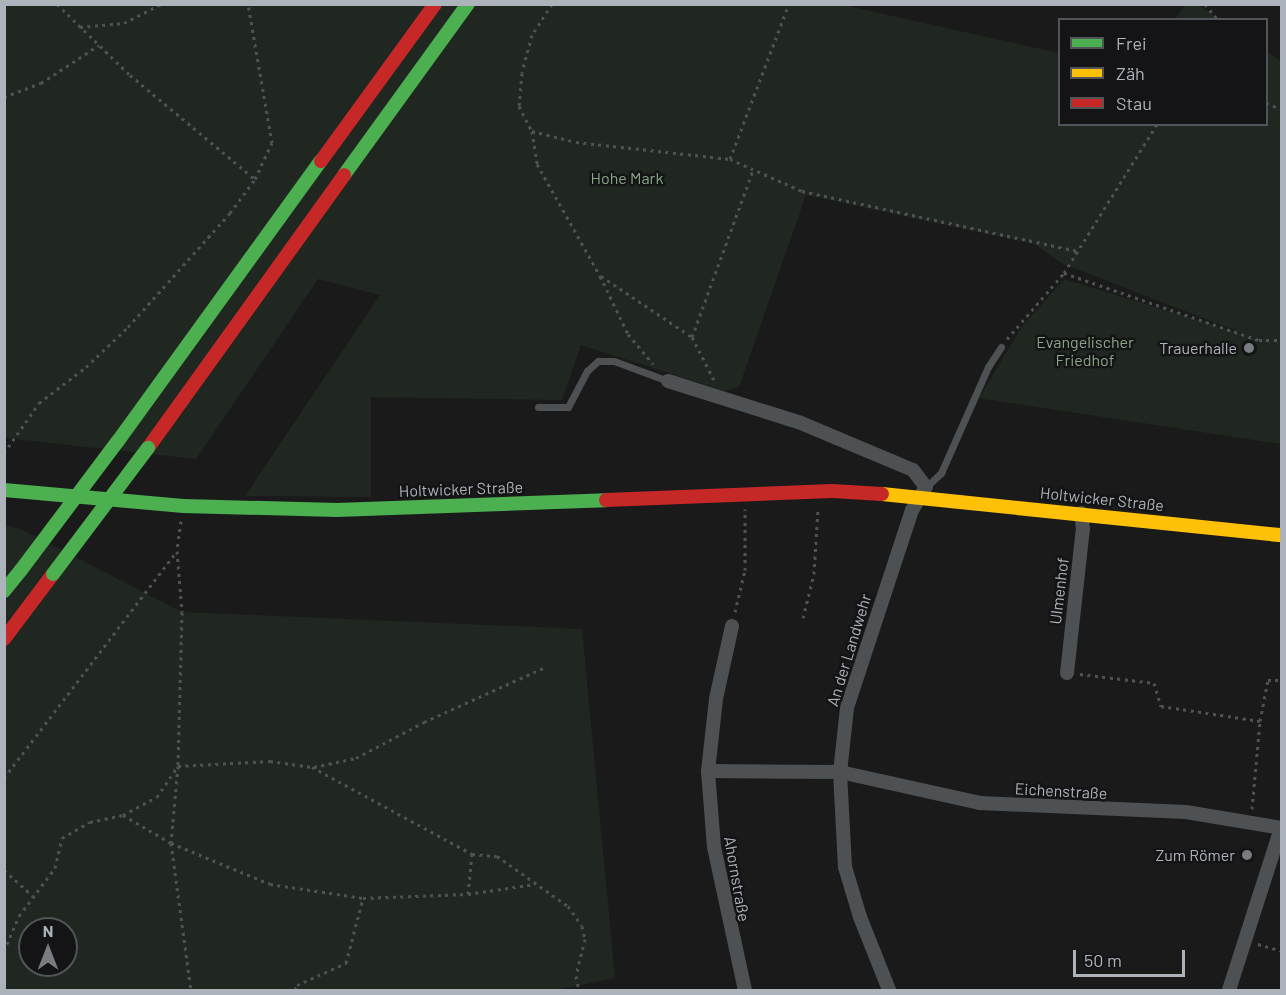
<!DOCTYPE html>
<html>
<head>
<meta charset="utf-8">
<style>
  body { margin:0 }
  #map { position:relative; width:1286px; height:995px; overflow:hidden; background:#1a1a1a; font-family:Barlow,sans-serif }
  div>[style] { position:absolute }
  .green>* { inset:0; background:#202720 }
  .path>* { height:3px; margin-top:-1.5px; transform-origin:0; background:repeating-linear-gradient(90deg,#505154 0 3px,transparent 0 7.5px) }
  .lane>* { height:7px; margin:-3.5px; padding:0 3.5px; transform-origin:3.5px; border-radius:3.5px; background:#4e5153 }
  .street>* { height:14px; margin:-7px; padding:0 7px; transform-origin:7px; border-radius:7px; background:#4e5153 }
  .fast>* { height:14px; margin:-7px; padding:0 7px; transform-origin:7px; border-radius:7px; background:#4caf50 }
  .slow>* { height:14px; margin:-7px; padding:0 7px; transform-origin:7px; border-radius:7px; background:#ffc107 }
  .jam>* { height:14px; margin:-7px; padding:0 7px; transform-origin:7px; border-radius:7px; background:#c62828 }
  .fast-bridge>* { height:14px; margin:-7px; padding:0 7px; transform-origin:7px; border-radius:7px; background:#4caf50 }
  .dots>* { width:16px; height:16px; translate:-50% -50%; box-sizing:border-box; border:3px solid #141416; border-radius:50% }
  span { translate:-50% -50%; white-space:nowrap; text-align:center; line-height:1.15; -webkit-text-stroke:5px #141416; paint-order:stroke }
  .park-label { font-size:16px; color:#88a584 }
  .poi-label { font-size:16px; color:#acb3ba }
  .right { translate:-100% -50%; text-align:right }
  .street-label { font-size:16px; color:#acb3ba }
  .frame { position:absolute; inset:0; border:6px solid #acb3ba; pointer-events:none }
  .legend { position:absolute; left:1058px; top:18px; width:210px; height:108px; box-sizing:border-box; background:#141416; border:2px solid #515458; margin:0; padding:8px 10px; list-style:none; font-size:18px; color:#acb3ba }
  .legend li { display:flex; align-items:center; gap:12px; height:30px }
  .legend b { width:30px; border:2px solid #515458 }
  .north { position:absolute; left:18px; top:917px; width:60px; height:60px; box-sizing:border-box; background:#141416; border:2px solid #515458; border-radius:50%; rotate:0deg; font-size:16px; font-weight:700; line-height:24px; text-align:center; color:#acb3ba }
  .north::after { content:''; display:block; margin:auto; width:21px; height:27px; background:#797d82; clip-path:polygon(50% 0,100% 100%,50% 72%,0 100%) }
  .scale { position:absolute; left:1073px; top:950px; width:112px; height:27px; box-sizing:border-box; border:3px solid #acb3ba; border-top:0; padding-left:8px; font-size:18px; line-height:21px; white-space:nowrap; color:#acb3ba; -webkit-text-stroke:4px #141416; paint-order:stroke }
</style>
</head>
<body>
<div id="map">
  <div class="green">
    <div style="clip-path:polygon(5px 5px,843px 5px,1059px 53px,1060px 124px,1266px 124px,1267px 51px,1281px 62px,1281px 444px,979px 398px,1021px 328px,1064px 279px,1247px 335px,1061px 263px,1035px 244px,806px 195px,739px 387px,725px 391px,581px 345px,562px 400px,371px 397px,371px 497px,245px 496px,380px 295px,318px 279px,196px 459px,5px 438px)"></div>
    <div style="clip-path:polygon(1185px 5px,1198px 5px,1220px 19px,1175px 19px)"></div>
    <div style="clip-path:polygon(evenodd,4px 525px,21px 529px,182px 612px,582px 629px,615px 978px,555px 990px,5px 990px,4px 525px,30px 929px,66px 929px,66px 965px,30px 965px,30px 929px)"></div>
  </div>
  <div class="path">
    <div style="left:57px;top:4px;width:102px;rotate:44.2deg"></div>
    <div style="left:130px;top:75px;width:163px;rotate:39.8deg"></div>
    <div style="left:552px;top:4px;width:37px;rotate:123deg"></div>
    <div style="left:532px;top:35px;width:39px;rotate:105deg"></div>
    <div style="left:522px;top:73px;width:33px;rotate:95deg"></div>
    <div style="left:519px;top:106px;width:28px;rotate:63deg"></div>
    <div style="left:532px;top:131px;width:45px;rotate:14deg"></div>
    <div style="left:576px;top:142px;width:155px;rotate:6.3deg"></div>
    <div style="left:730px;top:159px;width:79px;rotate:24deg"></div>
    <div style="left:802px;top:191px;width:282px;rotate:12.3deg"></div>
    <div style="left:1205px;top:4px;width:21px;rotate:51deg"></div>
    <div style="left:80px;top:27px;width:44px;rotate:-5.2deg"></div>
    <div style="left:124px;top:23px;width:42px;rotate:-27.2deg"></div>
    <div style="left:4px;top:97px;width:40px;rotate:-21deg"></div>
    <div style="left:41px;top:83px;width:69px;rotate:-33.2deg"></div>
    <div style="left:1266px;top:103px;width:17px;rotate:21deg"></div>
    <div style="left:532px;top:131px;width:33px;rotate:81deg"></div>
    <div style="left:537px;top:164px;width:129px;rotate:60.6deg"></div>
    <div style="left:600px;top:276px;width:64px;rotate:64.2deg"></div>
    <div style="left:628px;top:334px;width:39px;rotate:50deg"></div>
    <div style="left:730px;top:159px;width:166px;rotate:-69.2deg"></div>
    <div style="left:1064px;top:273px;width:206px;rotate:19deg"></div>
    <div style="left:1259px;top:340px;width:23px"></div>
    <div style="left:601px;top:276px;width:110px;rotate:33.8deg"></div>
    <div style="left:692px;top:337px;width:48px;rotate:62.9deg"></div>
    <div style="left:692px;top:337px;width:178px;rotate:-69.9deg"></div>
    <div style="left:1007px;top:339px;width:87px;rotate:-49.2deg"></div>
    <div style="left:1064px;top:273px;width:176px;rotate:-58deg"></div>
    <div style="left:4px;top:453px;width:61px;rotate:-55deg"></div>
    <div style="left:39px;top:403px;width:59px;rotate:-37.5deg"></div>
    <div style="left:86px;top:367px;width:58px;rotate:-43.6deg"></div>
    <div style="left:128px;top:327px;width:153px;rotate:-48.2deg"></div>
    <div style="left:230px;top:213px;width:42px;rotate:-53.7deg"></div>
    <div style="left:255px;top:179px;width:40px;rotate:-65deg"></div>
    <div style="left:272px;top:143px;width:141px;rotate:-99.8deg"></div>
    <div style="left:181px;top:521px;width:30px;rotate:98deg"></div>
    <div style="left:177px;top:551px;width:61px;rotate:85.3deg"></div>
    <div style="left:182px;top:612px;width:154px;rotate:91.5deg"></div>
    <div style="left:178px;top:766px;width:77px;rotate:95.2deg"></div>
    <div style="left:171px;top:843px;width:148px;rotate:82.3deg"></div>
    <div style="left:735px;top:612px;width:43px;rotate:-76.6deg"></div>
    <div style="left:745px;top:570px;width:61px;rotate:-90deg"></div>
    <div style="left:803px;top:618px;width:45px;rotate:-76deg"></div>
    <div style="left:814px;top:574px;width:66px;rotate:-86.5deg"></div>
    <div style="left:1080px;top:674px;width:75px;rotate:6.9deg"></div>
    <div style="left:1154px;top:683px;width:24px;rotate:73deg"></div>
    <div style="left:1161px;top:706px;width:100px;rotate:8.6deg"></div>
    <div style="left:1260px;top:721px;width:42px;rotate:-79deg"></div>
    <div style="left:1268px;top:680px;width:14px"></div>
    <div style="left:314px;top:767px;width:43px;rotate:-12.1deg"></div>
    <div style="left:356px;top:758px;width:77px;rotate:-27.9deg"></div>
    <div style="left:424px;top:722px;width:133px;rotate:-24.4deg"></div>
    <div style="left:4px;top:778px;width:284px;rotate:-52.7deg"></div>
    <div style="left:1252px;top:809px;width:88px;rotate:-84.8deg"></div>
    <div style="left:123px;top:815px;width:38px;rotate:-28deg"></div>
    <div style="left:157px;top:797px;width:37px;rotate:-56deg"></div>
    <div style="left:178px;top:766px;width:92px;rotate:-3.1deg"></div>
    <div style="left:270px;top:761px;width:42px;rotate:8.1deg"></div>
    <div style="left:312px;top:767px;width:182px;rotate:28.5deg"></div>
    <div style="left:472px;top:854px;width:25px;rotate:5deg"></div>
    <div style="left:497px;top:856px;width:87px;rotate:35.2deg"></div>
    <div style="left:568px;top:906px;width:24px;rotate:55deg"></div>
    <div style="left:582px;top:926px;width:13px;rotate:77deg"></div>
    <div style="left:585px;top:939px;width:38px;rotate:104deg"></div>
    <div style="left:576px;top:976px;width:14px;rotate:78deg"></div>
    <div style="left:4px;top:870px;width:38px;rotate:42deg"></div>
    <div style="left:468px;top:894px;width:40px;rotate:-84.3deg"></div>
    <div style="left:1258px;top:944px;width:25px;rotate:16deg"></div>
    <div style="left:4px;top:951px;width:38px;rotate:-67deg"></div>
    <div style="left:19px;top:916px;width:60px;rotate:-53.1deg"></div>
    <div style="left:55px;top:868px;width:31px;rotate:-77deg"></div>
    <div style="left:62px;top:838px;width:32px;rotate:-30deg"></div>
    <div style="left:90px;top:822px;width:34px;rotate:-12deg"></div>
    <div style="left:123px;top:815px;width:56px;rotate:30.3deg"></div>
    <div style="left:171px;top:843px;width:107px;rotate:22.5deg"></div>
    <div style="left:270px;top:884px;width:94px;rotate:8.6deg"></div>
    <div style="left:363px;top:898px;width:105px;rotate:-2.2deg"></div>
    <div style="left:468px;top:894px;width:68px;rotate:-8.5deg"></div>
    <div style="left:295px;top:990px;width:5px;rotate:-68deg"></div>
    <div style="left:297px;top:985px;width:54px;rotate:-24.2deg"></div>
    <div style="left:346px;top:963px;width:67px;rotate:-75.3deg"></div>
  </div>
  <div class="lane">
    <div style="left:538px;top:407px;width:30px"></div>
    <div style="left:568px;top:407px;width:41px;rotate:-62.2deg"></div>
    <div style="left:587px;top:371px;width:15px;rotate:-42deg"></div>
    <div style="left:598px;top:361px;width:16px"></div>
    <div style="left:614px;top:361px;width:58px;rotate:20.3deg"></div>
    <div style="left:926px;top:487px;width:21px;rotate:-43deg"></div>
    <div style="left:941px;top:473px;width:116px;rotate:-66.1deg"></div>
    <div style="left:988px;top:367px;width:24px;rotate:-57deg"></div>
  </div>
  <div class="street">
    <div style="left:668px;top:381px;width:139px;rotate:17.5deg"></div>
    <div style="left:801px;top:423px;width:121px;rotate:22.8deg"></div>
    <div style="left:913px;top:470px;width:21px;rotate:53deg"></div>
    <div style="left:926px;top:487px;width:27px;rotate:121deg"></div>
    <div style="left:912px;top:510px;width:208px;rotate:108.2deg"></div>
    <div style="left:847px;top:708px;width:64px;rotate:96.2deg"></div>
    <div style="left:840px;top:772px;width:95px;rotate:87deg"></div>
    <div style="left:845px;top:867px;width:52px;rotate:73.3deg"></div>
    <div style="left:860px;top:917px;width:79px;rotate:68.3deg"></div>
    <div style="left:732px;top:626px;width:75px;rotate:102.4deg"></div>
    <div style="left:716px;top:699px;width:72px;rotate:96.3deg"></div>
    <div style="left:708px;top:771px;width:76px;rotate:85.5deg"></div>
    <div style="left:714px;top:847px;width:146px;rotate:77.8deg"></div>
    <div style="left:1067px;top:673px;width:145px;rotate:-83.7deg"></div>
    <div style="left:1083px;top:529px;width:16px;rotate:-97deg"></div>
    <div style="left:708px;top:771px;width:132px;rotate:0.4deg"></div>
    <div style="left:840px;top:772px;width:143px;rotate:12.5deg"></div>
    <div style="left:980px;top:803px;width:206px;rotate:2.5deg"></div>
    <div style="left:1186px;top:812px;width:97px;rotate:9.5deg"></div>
    <div style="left:1229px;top:990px;width:170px;rotate:-72.2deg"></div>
  </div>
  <div class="fast">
    <div style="left:344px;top:175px;width:211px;rotate:-54.1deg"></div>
    <div style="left:118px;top:441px;width:346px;rotate:-54.1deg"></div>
    <div style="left:4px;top:490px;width:180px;rotate:5.1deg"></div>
    <div style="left:183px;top:506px;width:154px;rotate:1.5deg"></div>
    <div style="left:337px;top:510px;width:269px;rotate:-2.1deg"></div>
    <div style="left:4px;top:591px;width:27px;rotate:-51deg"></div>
  </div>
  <div class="slow">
    <div style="left:882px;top:494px;width:402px;rotate:5.9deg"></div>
  </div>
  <div class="jam">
    <div style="left:321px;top:161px;width:194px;rotate:-54deg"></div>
    <div style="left:148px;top:448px;width:336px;rotate:-54.3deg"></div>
    <div style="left:606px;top:500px;width:226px;rotate:-2.3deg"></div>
    <div style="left:832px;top:491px;width:50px;rotate:3.4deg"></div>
    <div style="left:4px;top:639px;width:81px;rotate:-53deg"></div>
  </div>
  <div class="fast-bridge">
    <div style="left:21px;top:570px;width:161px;rotate:-53.1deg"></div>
    <div style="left:53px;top:574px;width:158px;rotate:-53deg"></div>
  </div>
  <div class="dots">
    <div style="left:1249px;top:348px;background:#797d82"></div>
    <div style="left:1247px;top:855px;background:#797d82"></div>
  </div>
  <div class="park-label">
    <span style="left:627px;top:178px">Hohe Mark</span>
    <span style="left:1085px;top:351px">Evangelischer<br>Friedhof</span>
  </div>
  <div class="poi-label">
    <span class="right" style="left:1237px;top:348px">Trauerhalle</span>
    <span class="right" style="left:1235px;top:855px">Zum Römer</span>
  </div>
  <div class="street-label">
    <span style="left:461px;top:489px;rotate:-2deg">Holtwicker Straße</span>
    <span style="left:1102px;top:499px;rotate:6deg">Holtwicker Straße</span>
    <span style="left:1059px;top:591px;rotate:-83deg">Ulmenhof</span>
    <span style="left:849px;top:650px;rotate:-73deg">An der Landwehr</span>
    <span style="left:1061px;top:791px;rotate:3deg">Eichenstraße</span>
    <span style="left:737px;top:879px;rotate:80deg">Ahornstraße</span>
  </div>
  <div class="frame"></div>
  <ul class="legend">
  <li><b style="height:8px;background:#4caf50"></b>Frei</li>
  <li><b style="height:8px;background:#ffc107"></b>Zäh</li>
  <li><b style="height:8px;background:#c62828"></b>Stau</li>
  </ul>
  <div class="north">N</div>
  <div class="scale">50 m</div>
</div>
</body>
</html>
